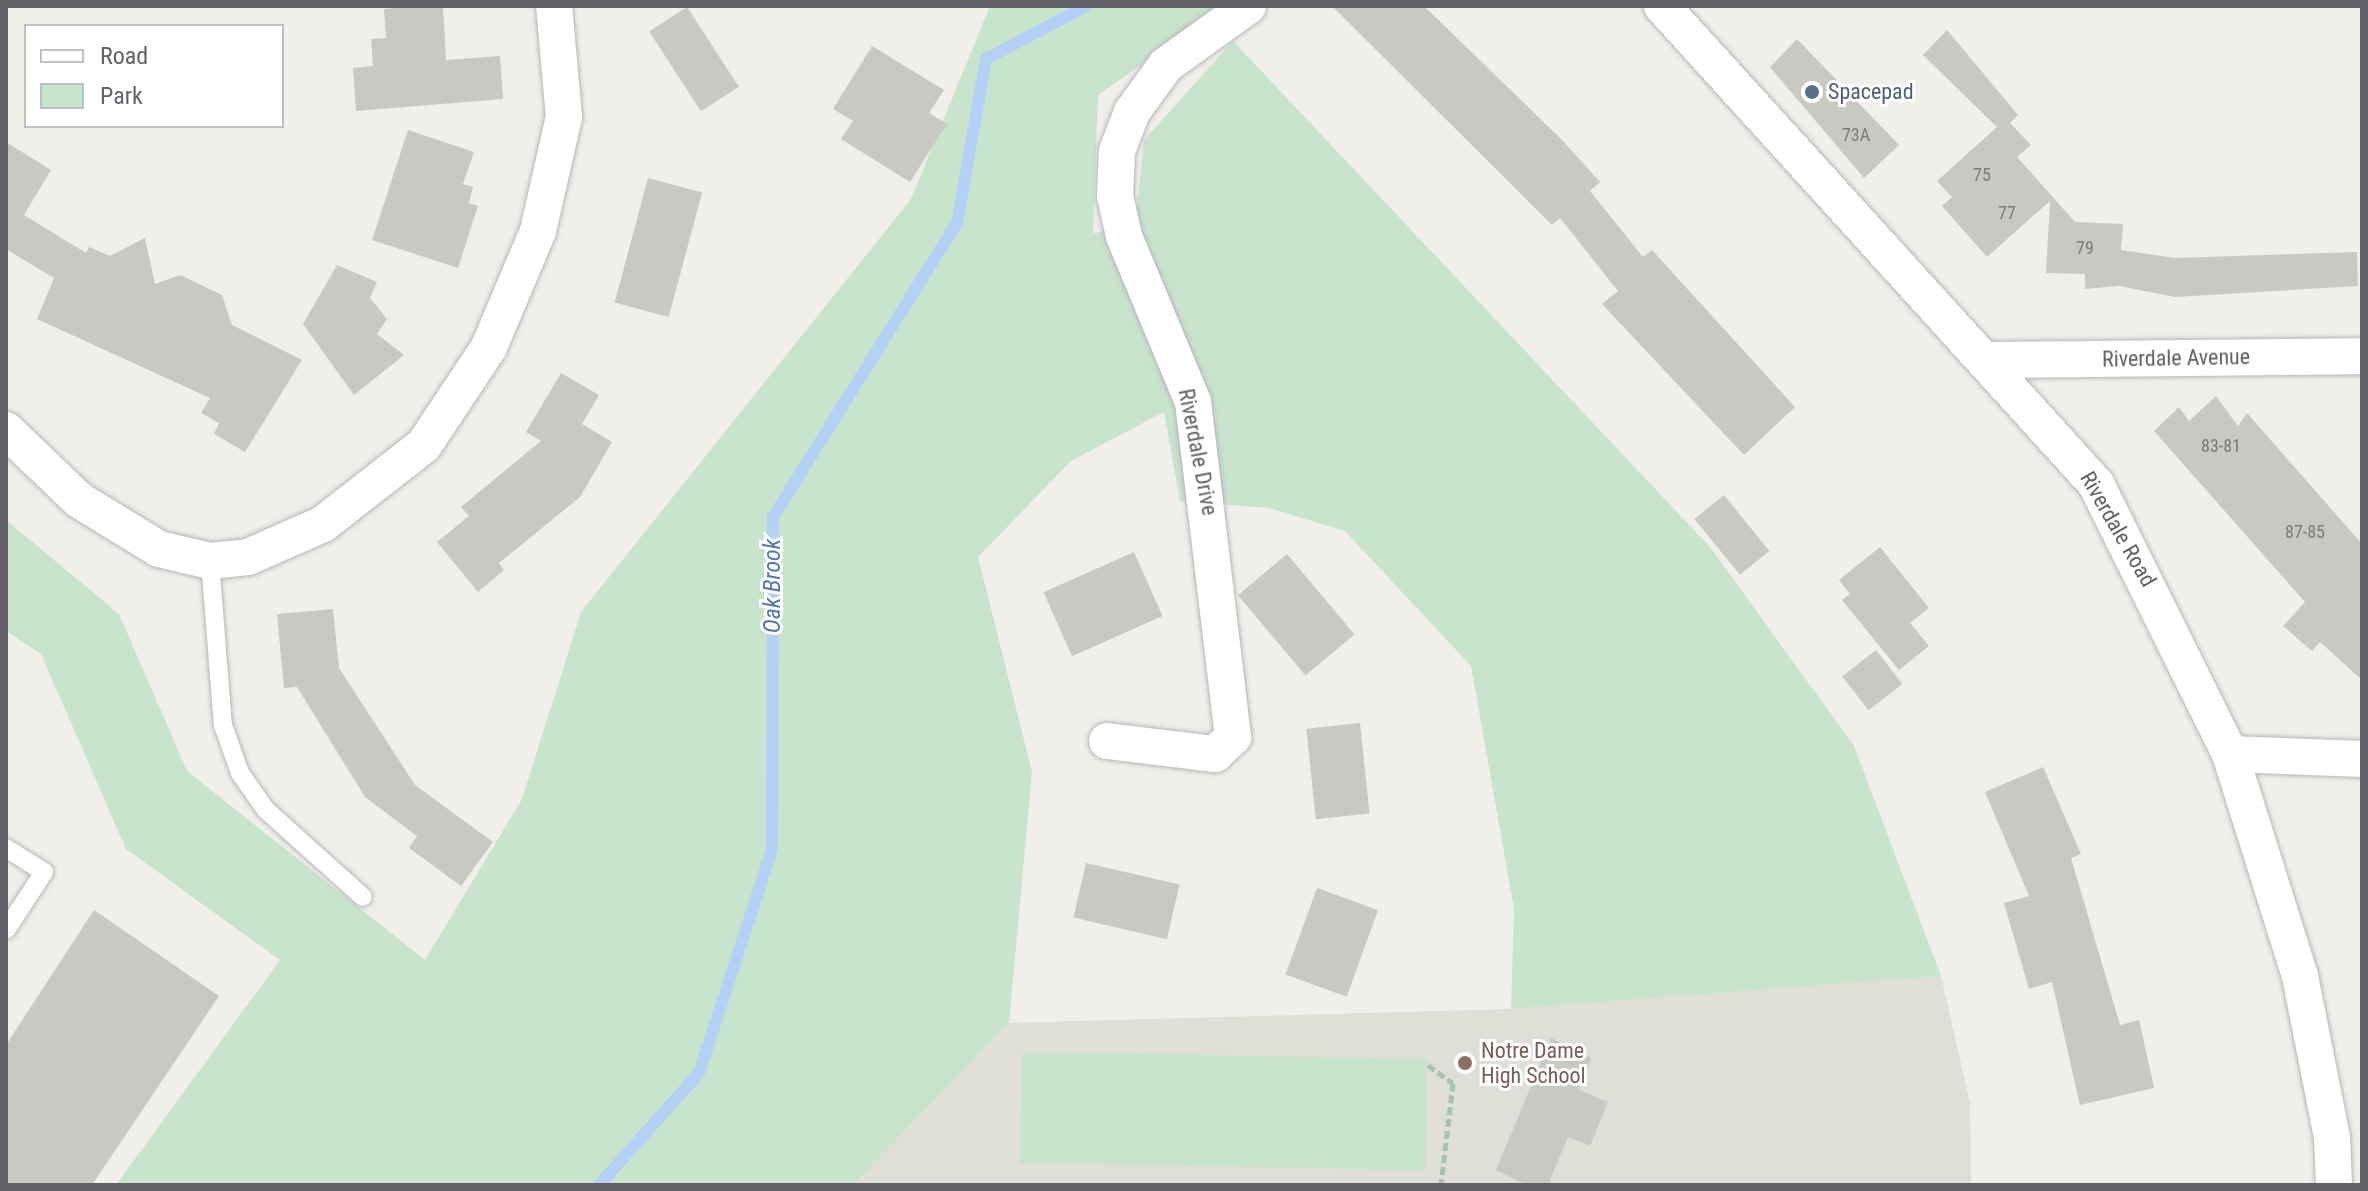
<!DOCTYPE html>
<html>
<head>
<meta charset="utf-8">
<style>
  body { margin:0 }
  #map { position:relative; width:2368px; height:1191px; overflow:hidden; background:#f0efe9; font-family:"Roboto Condensed",sans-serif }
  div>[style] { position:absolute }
  .education>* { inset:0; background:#dfded7 }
  .green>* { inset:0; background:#c9e4cd; transform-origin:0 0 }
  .stream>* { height:12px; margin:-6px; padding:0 6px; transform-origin:6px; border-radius:6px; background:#b4d0f5 }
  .building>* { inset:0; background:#c8c9c3; transform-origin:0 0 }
  .path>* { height:5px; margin-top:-2.5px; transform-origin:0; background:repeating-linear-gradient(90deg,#a3c4b1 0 8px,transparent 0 12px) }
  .roads { filter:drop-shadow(0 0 2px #b6b7bb) drop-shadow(0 0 2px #b6b7bb) }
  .service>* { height:18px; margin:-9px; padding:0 9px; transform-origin:9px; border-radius:9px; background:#fff }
  .minor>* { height:36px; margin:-18px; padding:0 18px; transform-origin:18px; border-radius:18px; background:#fff }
  .dots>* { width:22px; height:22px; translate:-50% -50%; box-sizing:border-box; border:4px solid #fff; border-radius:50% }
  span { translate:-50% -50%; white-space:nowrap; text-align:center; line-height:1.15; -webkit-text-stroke:6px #fff; paint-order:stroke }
  .number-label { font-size:18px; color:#7a7c7e }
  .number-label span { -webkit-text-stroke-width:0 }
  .service-label { font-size:22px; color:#4e5e75 }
  .left { translate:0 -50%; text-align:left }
  .street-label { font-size:22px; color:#606267 }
  .education-label { font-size:22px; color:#785e54 }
  .water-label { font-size:24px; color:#5575ae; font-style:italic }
  .frame { position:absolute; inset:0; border:8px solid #606267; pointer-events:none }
  .legend { position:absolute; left:24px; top:24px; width:260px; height:104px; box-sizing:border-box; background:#fff; border:2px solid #bfc0c2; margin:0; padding:10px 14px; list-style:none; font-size:24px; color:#606267 }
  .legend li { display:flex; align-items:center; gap:16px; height:40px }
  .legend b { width:40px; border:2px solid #bfc0c2 }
</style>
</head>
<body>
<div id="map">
  <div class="education">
    <div style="clip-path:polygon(1941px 976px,1970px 1103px,1971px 1185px,853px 1185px,1009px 1023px,1511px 1009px)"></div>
  </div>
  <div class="green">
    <div style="clip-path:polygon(990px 6px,1225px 6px,1098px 95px,1093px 233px,1135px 226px,1144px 140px,1233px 41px,1710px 547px,1854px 746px,1941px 976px,1511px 1009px,1514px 909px,1471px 666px,1345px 531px,1269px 508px,1180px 501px,1164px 412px,1071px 461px,978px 557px,1032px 772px,1009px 1023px,853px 1185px,116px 1185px,280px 960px,126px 849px,41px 654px,6px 631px,6px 520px,119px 614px,187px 771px,425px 960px,522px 799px,581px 612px,911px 199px)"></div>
    <div style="left:1022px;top:1052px;width:405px;height:111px;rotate:1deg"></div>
  </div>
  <div class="stream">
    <div style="left:599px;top:1185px;width:150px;rotate:-48.2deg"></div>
    <div style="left:699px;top:1073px;width:235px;rotate:-71.9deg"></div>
    <div style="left:772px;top:850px;width:333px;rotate:-89.8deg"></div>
    <div style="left:773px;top:517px;width:347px;rotate:-58deg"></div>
    <div style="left:957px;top:223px;width:167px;rotate:-80deg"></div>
    <div style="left:986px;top:59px;width:113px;rotate:-27.9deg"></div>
  </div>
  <div class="building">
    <div style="clip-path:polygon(417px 6px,443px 6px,446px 60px,500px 56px,503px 99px,356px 111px,353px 68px,373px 66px,371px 39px,386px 38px,384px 9px)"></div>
    <div style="clip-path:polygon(1332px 6px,1424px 6px,1561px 139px,1600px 182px,1590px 191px,1643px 257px,1652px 250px,1795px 407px,1744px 455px,1602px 304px,1618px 291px,1560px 218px,1552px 225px)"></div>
    <div style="left:687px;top:7px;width:95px;height:45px;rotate:57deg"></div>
    <div style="clip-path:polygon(1947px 30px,2018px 115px,2010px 123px,2031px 145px,2017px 157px,2075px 222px,2123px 224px,2121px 250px,2175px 258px,2357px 252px,2358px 286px,2175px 297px,2119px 286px,2085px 289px,2085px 274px,2046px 273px,2050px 201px,1987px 257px,1942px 206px,1952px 197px,1937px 181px,1997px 127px,1923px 55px)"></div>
    <div style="clip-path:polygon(1797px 39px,1899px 145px,1864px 178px,1770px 67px)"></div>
    <div style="clip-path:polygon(872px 46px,944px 90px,929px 113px,947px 124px,910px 182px,841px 139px,853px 121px,833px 109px)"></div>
    <div style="clip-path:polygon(408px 130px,474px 152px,463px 184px,473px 187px,469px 203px,478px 206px,458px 268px,372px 240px)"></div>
    <div style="clip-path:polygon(6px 142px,51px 170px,24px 215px,86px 253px,89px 247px,110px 256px,145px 238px,155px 284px,180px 275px,222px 295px,232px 325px,302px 360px,245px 452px,214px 434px,219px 423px,201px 413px,210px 398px,37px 319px,54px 278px,6px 249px)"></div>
    <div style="left:648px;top:178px;width:56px;height:129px;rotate:15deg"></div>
    <div style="clip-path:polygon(337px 265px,377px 282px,370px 298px,387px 319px,377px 334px,404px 355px,354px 395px,303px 324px)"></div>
    <div style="clip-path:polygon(561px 373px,599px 395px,582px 424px,612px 442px,580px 497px,499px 563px,504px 570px,478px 592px,437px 542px,469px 516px,461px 507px,541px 441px,526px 432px)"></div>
    <div style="clip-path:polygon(2216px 396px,2238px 426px,2247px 413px,2362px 544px,2362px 680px,2320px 642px,2312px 651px,2283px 626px,2305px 602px,2154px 431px,2179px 407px,2189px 421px)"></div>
    <div style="left:1724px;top:495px;width:72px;height:38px;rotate:51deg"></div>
    <div style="clip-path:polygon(1880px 547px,1929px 608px,1910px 623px,1929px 646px,1899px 670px,1842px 600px,1850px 594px,1839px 580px)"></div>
    <div style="left:1134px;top:552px;width:70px;height:99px;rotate:66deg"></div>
    <div style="left:1287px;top:554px;width:105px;height:64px;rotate:50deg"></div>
    <div style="clip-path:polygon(333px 609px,339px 668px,415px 785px,493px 842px,461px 886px,409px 848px,417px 836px,365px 797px,297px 687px,284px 688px,277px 614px)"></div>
    <div style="left:1876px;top:650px;width:43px;height:43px;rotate:52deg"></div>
    <div style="left:1360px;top:723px;width:91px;height:54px;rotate:84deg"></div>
    <div style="clip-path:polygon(2043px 767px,2081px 854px,2071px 858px,2120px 1025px,2139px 1020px,2154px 1088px,2080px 1105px,2052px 982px,2029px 989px,2004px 903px,2029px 896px,1985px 792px)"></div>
    <div style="left:1086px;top:863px;width:96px;height:56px;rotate:13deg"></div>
    <div style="left:1317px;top:888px;width:65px;height:92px;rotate:20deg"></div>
    <div style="clip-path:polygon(94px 910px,219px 996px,92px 1185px,6px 1185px,6px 1045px)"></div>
    <div style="clip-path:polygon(1551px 1038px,1591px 1058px,1579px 1090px,1608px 1102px,1590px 1146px,1568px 1137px,1548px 1185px,1527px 1185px,1496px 1170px)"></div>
  </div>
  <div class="path">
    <div style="left:1428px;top:1065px;width:31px;rotate:36deg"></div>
    <div style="left:1453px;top:1083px;width:103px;rotate:96.7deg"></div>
  </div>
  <div class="roads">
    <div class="service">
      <div style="left:210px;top:561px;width:165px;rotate:85.5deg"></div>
      <div style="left:223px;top:725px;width:51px;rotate:70.5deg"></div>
      <div style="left:240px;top:773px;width:45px;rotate:54.9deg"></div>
      <div style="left:266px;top:810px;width:130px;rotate:41.9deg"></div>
      <div style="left:6px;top:848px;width:45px;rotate:32.3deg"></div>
      <div style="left:44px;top:872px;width:69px;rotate:123.2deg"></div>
    </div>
    <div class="minor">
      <div style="left:1662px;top:6px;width:646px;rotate:47.76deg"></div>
      <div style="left:2096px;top:484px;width:301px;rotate:63.6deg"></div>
      <div style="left:2230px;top:754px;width:233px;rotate:72.5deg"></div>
      <div style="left:2300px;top:976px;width:164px;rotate:78.8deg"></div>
      <div style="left:2332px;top:1137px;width:48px;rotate:87.6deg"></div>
      <div style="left:1990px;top:360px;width:372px;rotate:-0.6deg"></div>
      <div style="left:6px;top:430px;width:101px;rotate:43.8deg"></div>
      <div style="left:79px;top:500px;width:94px;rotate:31.5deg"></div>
      <div style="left:159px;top:549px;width:52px;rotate:13.2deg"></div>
      <div style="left:210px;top:561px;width:38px;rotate:-6deg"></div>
      <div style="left:248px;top:557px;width:82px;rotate:-23.7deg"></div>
      <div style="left:323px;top:524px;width:128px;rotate:-38deg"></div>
      <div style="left:424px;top:445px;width:118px;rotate:-56.4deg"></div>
      <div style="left:489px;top:347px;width:126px;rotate:-67.1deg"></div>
      <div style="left:538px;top:231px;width:117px;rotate:-77.2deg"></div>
      <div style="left:564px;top:117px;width:111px;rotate:-95.1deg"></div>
      <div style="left:1107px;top:741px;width:109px;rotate:6.9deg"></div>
      <div style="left:1215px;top:754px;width:25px;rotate:-43deg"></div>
      <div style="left:1233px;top:737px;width:337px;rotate:-96.8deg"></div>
      <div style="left:1193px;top:402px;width:180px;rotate:-112.6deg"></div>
      <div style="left:1124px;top:236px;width:41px;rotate:-102.7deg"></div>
      <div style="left:1115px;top:196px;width:45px;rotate:-87.5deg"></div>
      <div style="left:1117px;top:151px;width:42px;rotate:-69deg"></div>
      <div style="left:1132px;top:112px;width:58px;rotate:-54.1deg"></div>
      <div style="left:1166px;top:65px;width:101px;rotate:-35.7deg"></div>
      <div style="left:2230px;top:754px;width:132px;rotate:2.2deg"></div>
    </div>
  </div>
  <div class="dots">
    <div style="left:1812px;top:92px;background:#5c6f8a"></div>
    <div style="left:1465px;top:1063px;background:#8d6e63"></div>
  </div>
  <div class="number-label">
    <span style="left:1856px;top:135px">73A</span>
    <span style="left:1982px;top:175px">75</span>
    <span style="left:2007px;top:213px">77</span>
    <span style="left:2085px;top:248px">79</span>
    <span style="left:2221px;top:446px">83-81</span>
    <span style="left:2305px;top:532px">87-85</span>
  </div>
  <div class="service-label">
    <span class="left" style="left:1828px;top:92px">Spacepad</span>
  </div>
  <div class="street-label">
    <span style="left:2176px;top:358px;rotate:-1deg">Riverdale Avenue</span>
    <span style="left:1198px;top:452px;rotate:79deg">Riverdale Drive</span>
    <span style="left:2118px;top:529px;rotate:60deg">Riverdale Road</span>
  </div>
  <div class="education-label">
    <span class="left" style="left:1481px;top:1063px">Notre Dame<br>High School</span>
  </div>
  <div class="water-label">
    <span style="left:773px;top:586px;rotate:-90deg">Oak Brook</span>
  </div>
  <div class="frame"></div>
  <ul class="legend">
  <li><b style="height:10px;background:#fff"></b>Road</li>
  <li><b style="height:22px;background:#c9e4cd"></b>Park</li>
  </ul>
</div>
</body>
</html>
